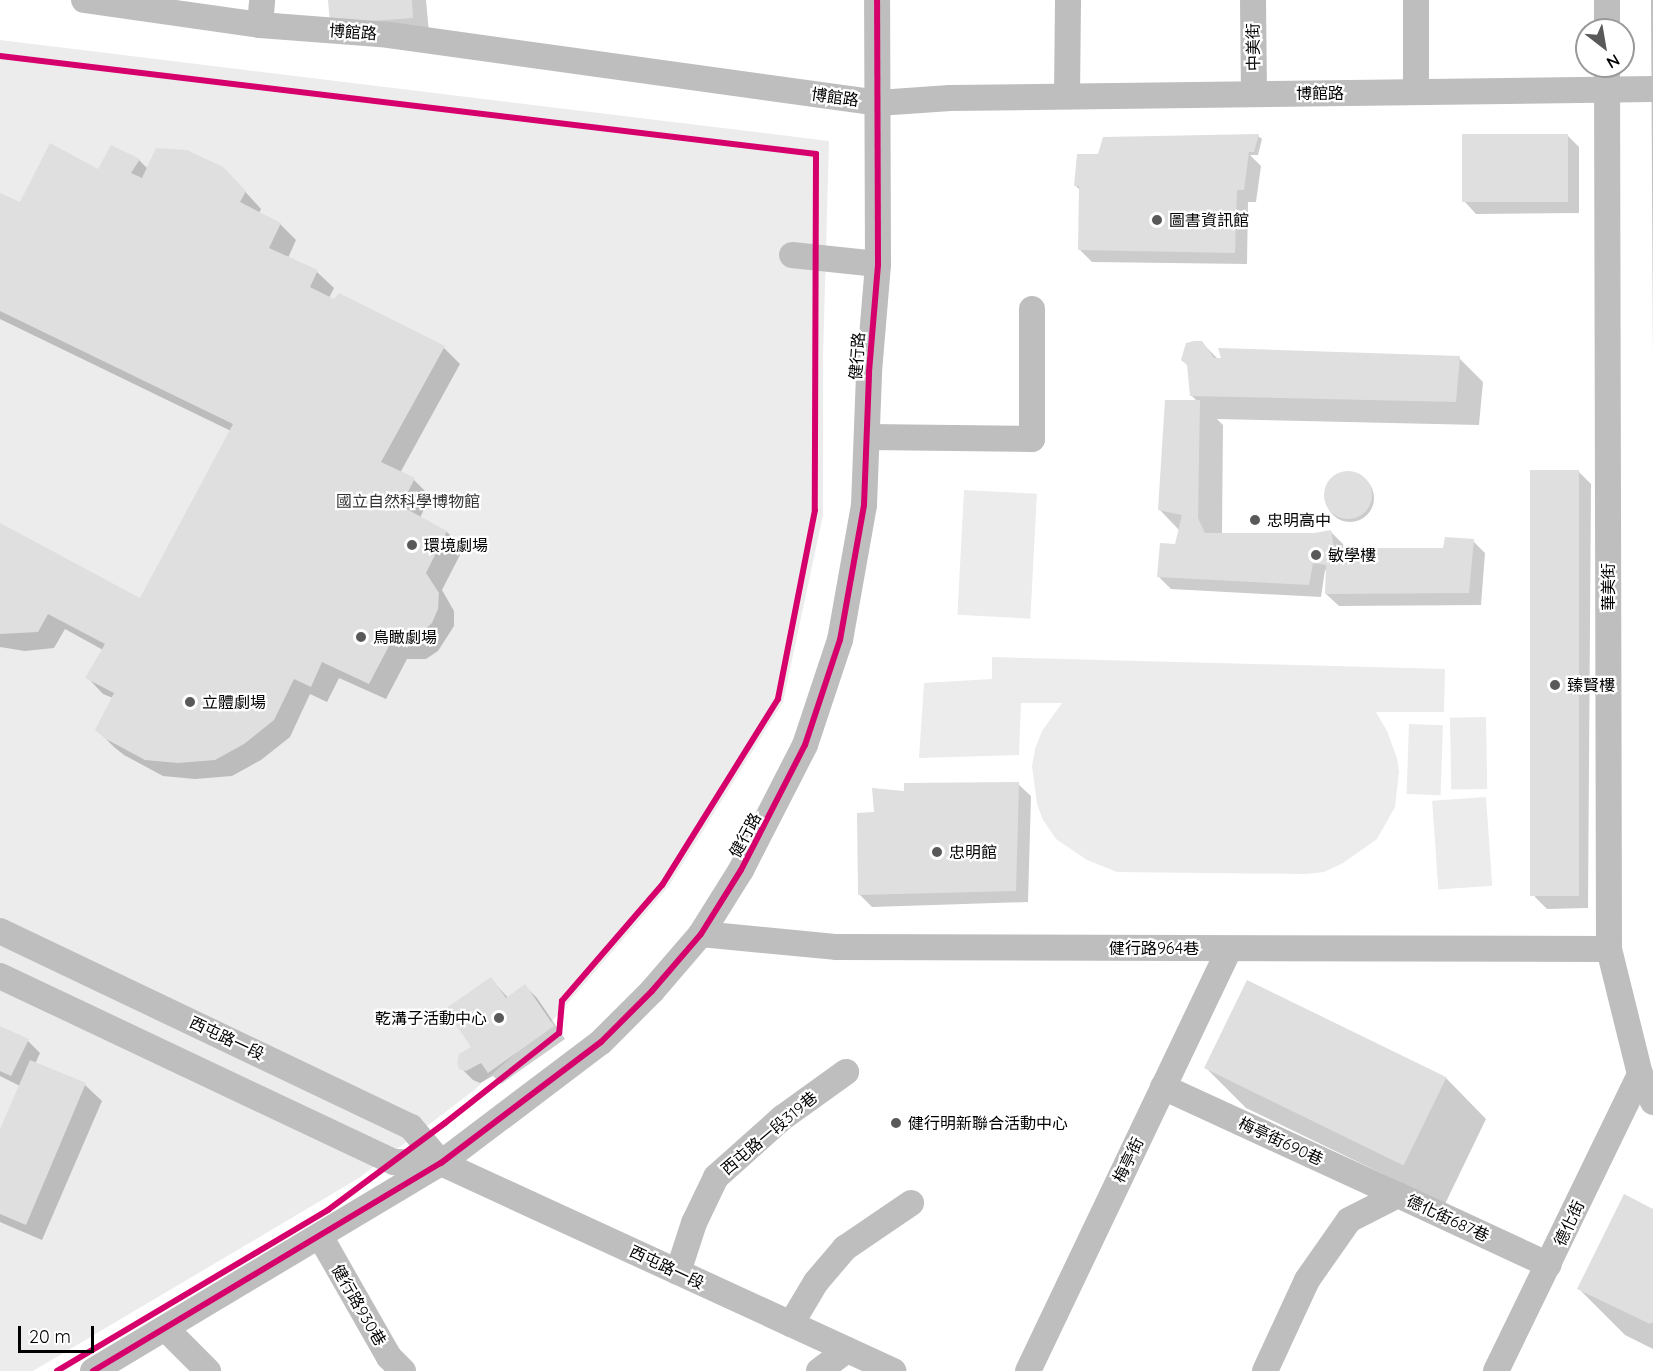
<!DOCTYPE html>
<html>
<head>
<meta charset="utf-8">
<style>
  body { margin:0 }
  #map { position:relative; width:1653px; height:1371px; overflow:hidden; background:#fff; font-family:Quicksand,"Noto Sans TC",sans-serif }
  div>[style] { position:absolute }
  .green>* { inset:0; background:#ececec; transform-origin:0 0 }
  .water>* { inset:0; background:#bfbfbf }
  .shadow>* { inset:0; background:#0003 }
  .round { border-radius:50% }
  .building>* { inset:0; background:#dfdfdf; transform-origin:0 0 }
  .minor>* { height:26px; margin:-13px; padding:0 13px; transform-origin:13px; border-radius:13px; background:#bebebe }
  .cycleway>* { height:6px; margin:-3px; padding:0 3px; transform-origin:3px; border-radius:3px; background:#d6006c }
  .dots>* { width:16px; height:16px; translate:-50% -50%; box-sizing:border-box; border:3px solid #fff; border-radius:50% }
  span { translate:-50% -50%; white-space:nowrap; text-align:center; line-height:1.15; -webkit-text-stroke:4.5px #fff; paint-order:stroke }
  .street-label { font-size:16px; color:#000 }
  .poi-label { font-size:16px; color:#000 }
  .left { translate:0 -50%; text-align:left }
  .right { translate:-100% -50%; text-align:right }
  .park-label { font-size:16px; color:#333 }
  .north { position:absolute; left:1575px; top:18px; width:60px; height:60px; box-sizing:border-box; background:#fff; border:2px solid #999; border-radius:50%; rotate:149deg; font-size:16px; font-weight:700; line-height:24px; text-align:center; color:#000 }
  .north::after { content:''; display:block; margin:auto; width:21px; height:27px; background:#595959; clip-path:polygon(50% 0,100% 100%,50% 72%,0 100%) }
  .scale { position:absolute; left:18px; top:1326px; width:76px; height:27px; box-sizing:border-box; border:3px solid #000; border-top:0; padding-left:8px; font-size:18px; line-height:21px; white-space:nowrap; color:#000; -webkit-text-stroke:4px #fff; paint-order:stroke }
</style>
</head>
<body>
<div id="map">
  <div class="green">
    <div style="clip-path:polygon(0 40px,829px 141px,823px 357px,823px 515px,783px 702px,668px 887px,553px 1020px,473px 1091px,359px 1178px,33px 1371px,0 1371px)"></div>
    <div style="left:964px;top:490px;width:73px;height:125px;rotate:3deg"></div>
    <div style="clip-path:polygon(992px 657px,1445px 669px,1444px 712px,1376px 712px,1387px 731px,1397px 758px,1399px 772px,1395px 807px,1377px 839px,1343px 863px,1324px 872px,1306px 874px,1117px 872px,1087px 860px,1056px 839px,1043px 820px,1037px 804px,1032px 766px,1035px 749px,1042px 731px,1062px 703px,1021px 703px,1019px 755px,919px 758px,924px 683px,992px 679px)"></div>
    <div style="left:1486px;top:717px;width:72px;height:36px;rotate:89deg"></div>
    <div style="left:1409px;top:724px;width:34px;height:70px;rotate:2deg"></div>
    <div style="left:1486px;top:797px;width:89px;height:54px;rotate:86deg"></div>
  </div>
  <div class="water">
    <div style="clip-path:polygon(1651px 0,1653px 0,1653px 352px)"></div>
  </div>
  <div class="shadow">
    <div style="clip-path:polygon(330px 0,426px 0,429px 33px,348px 39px)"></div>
    <div style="clip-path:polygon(1567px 135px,1579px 147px,1579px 213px,1476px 214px,1464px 201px)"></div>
    <div style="clip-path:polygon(1258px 136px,1262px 139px,1258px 155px,1250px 155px,1261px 166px,1256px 202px,1248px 202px,1247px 264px,1092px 262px,1080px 250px,1081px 191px,1075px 185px,1099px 155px)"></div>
    <div style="clip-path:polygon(112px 147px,139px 160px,148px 169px,239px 185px,261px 209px,259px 213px,280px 224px,296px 240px,288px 258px,317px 272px,334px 288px,329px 298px,335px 301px,340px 295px,444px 348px,460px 364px,400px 473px,414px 480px,430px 496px,420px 518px,447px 532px,463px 549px,442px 590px,454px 611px,454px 626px,438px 651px,426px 659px,407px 659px,386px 699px,339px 678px,327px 702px,310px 694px,290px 737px,261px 760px,232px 776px,195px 779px,163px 776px,124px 755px,114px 747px,97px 730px,113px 698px,103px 694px,87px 677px,103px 650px,65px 629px,54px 648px,25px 651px,0 647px,0 525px,141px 600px,231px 431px,0 319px,0 195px,21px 204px,99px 171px)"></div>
    <div style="clip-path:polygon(1202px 343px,1218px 359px,1459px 358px,1483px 382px,1479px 425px,1217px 419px,1223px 425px,1222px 534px,1315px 534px,1330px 531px,1343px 544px,1344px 549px,1444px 549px,1473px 541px,1485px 553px,1481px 605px,1339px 606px,1326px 594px,1327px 571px,1325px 570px,1321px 597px,1171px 589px,1159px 577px,1176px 546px,1179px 530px,1159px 509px,1198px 402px,1191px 395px)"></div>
    <div style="clip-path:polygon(1579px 472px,1591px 484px,1588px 908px,1547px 909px,1535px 897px)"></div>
    <div class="round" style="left:1326px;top:474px;width:48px;height:48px"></div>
    <div style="clip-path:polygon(1018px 784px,1031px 796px,1028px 902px,872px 907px,860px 895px,876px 813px,906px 792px)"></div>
    <div style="clip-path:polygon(491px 979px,508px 998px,525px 986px,537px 998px,565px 1039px,501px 1084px,493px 1076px,480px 1083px,473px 1080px,461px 1068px,473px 1047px)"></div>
    <div style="clip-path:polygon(0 1028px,28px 1041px,40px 1053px,35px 1064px,85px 1085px,102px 1101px,42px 1240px,0 1222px,0 1133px,20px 1086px,0 1076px)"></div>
    <div style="clip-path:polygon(1206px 1068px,1446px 1078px,1486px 1119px,1445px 1204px,1246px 1108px)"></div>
    <div style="clip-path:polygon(1653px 1210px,1653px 1349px,1625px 1335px,1578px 1288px)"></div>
  </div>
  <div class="building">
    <div style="clip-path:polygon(328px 0,412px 0,413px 18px,330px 24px)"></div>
    <div style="clip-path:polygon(1259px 134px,1254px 152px,1249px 152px,1244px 190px,1237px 190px,1235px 253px,1078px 250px,1079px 186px,1074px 186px,1077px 154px,1098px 154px,1103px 137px)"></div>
    <div style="left:1462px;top:134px;width:106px;height:68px"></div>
    <div style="clip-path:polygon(50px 143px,98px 169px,111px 145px,140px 159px,131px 173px,142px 178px,156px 148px,187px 150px,223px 167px,246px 191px,240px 202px,281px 223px,269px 248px,318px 270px,310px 287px,334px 299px,339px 293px,445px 346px,381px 462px,415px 478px,401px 506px,447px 531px,426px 573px,439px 593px,438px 609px,432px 623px,409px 643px,390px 644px,369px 684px,322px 662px,311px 687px,294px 679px,274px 720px,244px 744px,215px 760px,178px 763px,145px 760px,106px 739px,95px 730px,114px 693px,85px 678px,105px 644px,48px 614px,38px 632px,0 634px,0 523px,140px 598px,233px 424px,0 311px,0 193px,20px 202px)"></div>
    <div style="clip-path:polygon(1194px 341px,1202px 341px,1214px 358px,1221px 358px,1218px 348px,1460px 356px,1456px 402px,1190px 396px,1187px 365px,1181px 360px,1186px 343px)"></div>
    <div style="clip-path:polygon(1165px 400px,1200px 400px,1198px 518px,1205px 533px,1314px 533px,1331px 530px,1334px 548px,1443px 548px,1445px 537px,1474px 539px,1469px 593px,1325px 594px,1326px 565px,1313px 563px,1309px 585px,1157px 577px,1160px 543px,1175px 544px,1182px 515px,1158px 510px)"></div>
    <div style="left:1579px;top:470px;width:426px;height:49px;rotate:90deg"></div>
    <div class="round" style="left:1324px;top:471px;width:48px;height:48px"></div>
    <div style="clip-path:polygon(1019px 782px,1016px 891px,858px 895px,857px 813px,874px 812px,872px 788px,904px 791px,904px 783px)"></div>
    <div style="clip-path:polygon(491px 977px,506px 998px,525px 984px,554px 1026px,488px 1073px,481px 1063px,466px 1071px,459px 1069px,457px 1062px,459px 1054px,471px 1047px,445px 1009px)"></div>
    <div style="left:1247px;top:980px;width:222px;height:98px;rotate:26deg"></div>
    <div style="clip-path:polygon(0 1026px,29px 1039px,11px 1076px,0 1071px)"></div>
    <div style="clip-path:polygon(30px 1060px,86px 1083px,26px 1225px,0 1214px,0 1129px)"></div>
    <div style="clip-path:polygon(1624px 1194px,1653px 1209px,1653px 1322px,1650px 1324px,1577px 1289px)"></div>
  </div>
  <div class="minor">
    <div style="left:84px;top:0;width:178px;rotate:8.1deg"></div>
    <div style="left:260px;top:25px;width:129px;rotate:4.4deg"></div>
    <div style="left:389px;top:35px;width:494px;rotate:7.9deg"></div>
    <div style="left:878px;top:103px;width:72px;rotate:-4deg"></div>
    <div style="left:950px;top:98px;width:703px;rotate:-0.73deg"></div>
    <div style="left:1253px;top:0;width:93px;rotate:89.4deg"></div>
    <div style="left:1416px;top:0;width:92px;rotate:90deg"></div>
    <div style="left:1607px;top:0;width:30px;rotate:90deg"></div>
    <div style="left:260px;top:25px;width:25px;rotate:-85deg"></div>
    <div style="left:1607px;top:66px;width:883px;rotate:89.87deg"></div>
    <div style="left:1609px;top:949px;width:129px;rotate:76.1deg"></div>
    <div style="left:1640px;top:1074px;width:31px;rotate:65deg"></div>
    <div style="left:1067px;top:96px;width:96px;rotate:-89.4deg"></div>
    <div style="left:792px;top:255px;width:86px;rotate:6deg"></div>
    <div style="left:868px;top:437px;width:164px;rotate:0.7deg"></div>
    <div style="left:1032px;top:439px;width:130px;rotate:-90deg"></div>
    <div style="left:0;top:931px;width:455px;rotate:25.5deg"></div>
    <div style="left:411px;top:1127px;width:47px;rotate:50.2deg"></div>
    <div style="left:701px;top:934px;width:137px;rotate:5.5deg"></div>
    <div style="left:837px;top:947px;width:772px;rotate:0.15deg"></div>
    <div style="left:0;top:976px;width:436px;rotate:25.3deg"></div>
    <div style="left:394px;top:1162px;width:47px;rotate:1.2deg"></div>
    <div style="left:441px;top:1163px;width:498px;rotate:24.7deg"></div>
    <div style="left:1163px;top:1087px;width:259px;rotate:24.7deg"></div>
    <div style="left:320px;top:1236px;width:139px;rotate:60.3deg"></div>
    <div style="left:389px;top:1357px;width:20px;rotate:45deg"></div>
    <div style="left:678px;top:1272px;width:52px;rotate:-71.9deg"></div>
    <div style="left:694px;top:1223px;width:51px;rotate:-64.4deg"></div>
    <div style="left:716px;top:1177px;width:89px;rotate:-41.8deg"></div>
    <div style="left:782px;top:1118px;width:79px;rotate:-35.7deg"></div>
    <div style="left:791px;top:1324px;width:49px;rotate:-59.2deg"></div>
    <div style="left:816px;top:1282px;width:45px;rotate:-49.5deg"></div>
    <div style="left:845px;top:1248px;width:80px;rotate:-34.3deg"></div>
    <div style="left:165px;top:1328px;width:61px;rotate:45deg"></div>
    <div style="left:93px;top:1371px;width:405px;rotate:-30.9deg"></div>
    <div style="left:441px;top:1163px;width:201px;rotate:-37.1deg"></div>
    <div style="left:601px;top:1042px;width:72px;rotate:-45deg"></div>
    <div style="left:652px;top:991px;width:75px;rotate:-49.3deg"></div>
    <div style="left:701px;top:934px;width:75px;rotate:-58deg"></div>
    <div style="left:741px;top:870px;width:140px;rotate:-62.9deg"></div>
    <div style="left:805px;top:745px;width:111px;rotate:-71.6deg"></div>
    <div style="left:840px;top:640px;width:137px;rotate:-79.9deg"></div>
    <div style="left:864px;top:505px;width:133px;rotate:-87.8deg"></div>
    <div style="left:869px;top:372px;width:108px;rotate:-85.2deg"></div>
    <div style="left:878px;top:264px;width:264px;rotate:-90.2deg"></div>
    <div style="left:819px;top:1371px;width:35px;rotate:-37deg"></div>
    <div style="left:1028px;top:1371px;width:467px;rotate:-64.5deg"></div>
    <div style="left:1265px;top:1371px;width:100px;rotate:-65.2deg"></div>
    <div style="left:1307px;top:1280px;width:73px;rotate:-55deg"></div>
    <div style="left:1349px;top:1220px;width:55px;rotate:-27deg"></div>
    <div style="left:1398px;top:1195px;width:166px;rotate:24.9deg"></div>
    <div style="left:1496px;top:1371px;width:330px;rotate:-64.1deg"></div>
  </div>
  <div class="cycleway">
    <div style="left:0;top:56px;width:822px;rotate:6.85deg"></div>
    <div style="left:816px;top:154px;width:356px;rotate:90.2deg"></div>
    <div style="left:815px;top:510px;width:193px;rotate:101.1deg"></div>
    <div style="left:778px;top:699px;width:219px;rotate:121.9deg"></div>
    <div style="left:662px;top:885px;width:153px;rotate:130.8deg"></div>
    <div style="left:562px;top:1001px;width:32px;rotate:95deg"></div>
    <div style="left:559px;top:1033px;width:145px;rotate:141.7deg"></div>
    <div style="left:445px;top:1123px;width:146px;rotate:143.4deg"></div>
    <div style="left:328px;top:1210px;width:315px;rotate:149.3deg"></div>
    <div style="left:93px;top:1371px;width:405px;rotate:-30.9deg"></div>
    <div style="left:441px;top:1163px;width:201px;rotate:-37.1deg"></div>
    <div style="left:601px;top:1042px;width:72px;rotate:-45deg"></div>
    <div style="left:652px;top:991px;width:75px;rotate:-49.3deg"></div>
    <div style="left:701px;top:934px;width:75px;rotate:-58deg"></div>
    <div style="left:741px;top:870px;width:140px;rotate:-62.9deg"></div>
    <div style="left:805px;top:745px;width:111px;rotate:-71.6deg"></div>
    <div style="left:840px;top:640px;width:137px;rotate:-79.9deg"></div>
    <div style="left:864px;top:505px;width:133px;rotate:-87.8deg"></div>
    <div style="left:869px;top:372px;width:108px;rotate:-85.2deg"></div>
    <div style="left:878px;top:264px;width:264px;rotate:-90.2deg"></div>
  </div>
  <div class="dots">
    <div style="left:1157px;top:220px;background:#595959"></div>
    <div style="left:1255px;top:520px;background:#595959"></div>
    <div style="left:412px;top:545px;background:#595959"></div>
    <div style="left:1316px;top:555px;background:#595959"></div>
    <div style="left:361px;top:637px;background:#595959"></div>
    <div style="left:1555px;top:685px;background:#595959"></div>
    <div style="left:190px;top:702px;background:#595959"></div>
    <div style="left:937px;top:852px;background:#595959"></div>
    <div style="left:499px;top:1018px;background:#595959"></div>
    <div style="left:896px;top:1123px;background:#595959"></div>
  </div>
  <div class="street-label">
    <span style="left:353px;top:32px;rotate:4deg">博館路</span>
    <span style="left:1253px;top:47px;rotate:-91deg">中美街</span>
    <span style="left:1320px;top:93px">博館路</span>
    <span style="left:835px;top:97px;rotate:8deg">博館路</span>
    <span style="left:857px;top:356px;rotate:-86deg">健行路</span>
    <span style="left:1608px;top:587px;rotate:-90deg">華美街</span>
    <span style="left:745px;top:835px;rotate:-62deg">健行路</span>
    <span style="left:1154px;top:948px">健行路964巷</span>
    <span style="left:227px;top:1038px;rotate:25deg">西屯路一段</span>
    <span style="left:769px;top:1133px;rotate:-40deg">西屯路一段319巷</span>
    <span style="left:1281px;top:1141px;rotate:25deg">梅亭街690巷</span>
    <span style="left:1128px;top:1160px;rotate:-64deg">梅亭街</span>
    <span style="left:1448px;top:1218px;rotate:25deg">德化街687巷</span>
    <span style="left:1569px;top:1223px;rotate:-65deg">德化街</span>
    <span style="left:667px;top:1267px;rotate:25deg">西屯路一段</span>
    <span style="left:359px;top:1305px;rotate:60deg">健行路930巷</span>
  </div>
  <div class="poi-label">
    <span class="left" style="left:1169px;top:220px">圖書資訊館</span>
    <span class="left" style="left:1267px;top:520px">忠明高中</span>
    <span class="left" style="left:424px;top:545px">環境劇場</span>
    <span class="left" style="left:1328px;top:555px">敏學樓</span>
    <span class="left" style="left:373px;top:637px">鳥瞰劇場</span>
    <span class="left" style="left:1567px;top:685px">臻賢樓</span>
    <span class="left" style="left:202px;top:702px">立體劇場</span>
    <span class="left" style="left:949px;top:852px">忠明館</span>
    <span class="right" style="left:487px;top:1018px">乾溝子活動中心</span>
    <span class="left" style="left:908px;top:1123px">健行明新聯合活動中心</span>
  </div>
  <div class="park-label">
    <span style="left:408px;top:501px">國立自然科學博物館</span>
  </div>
  <div class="north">N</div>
  <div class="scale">20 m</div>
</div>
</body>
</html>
